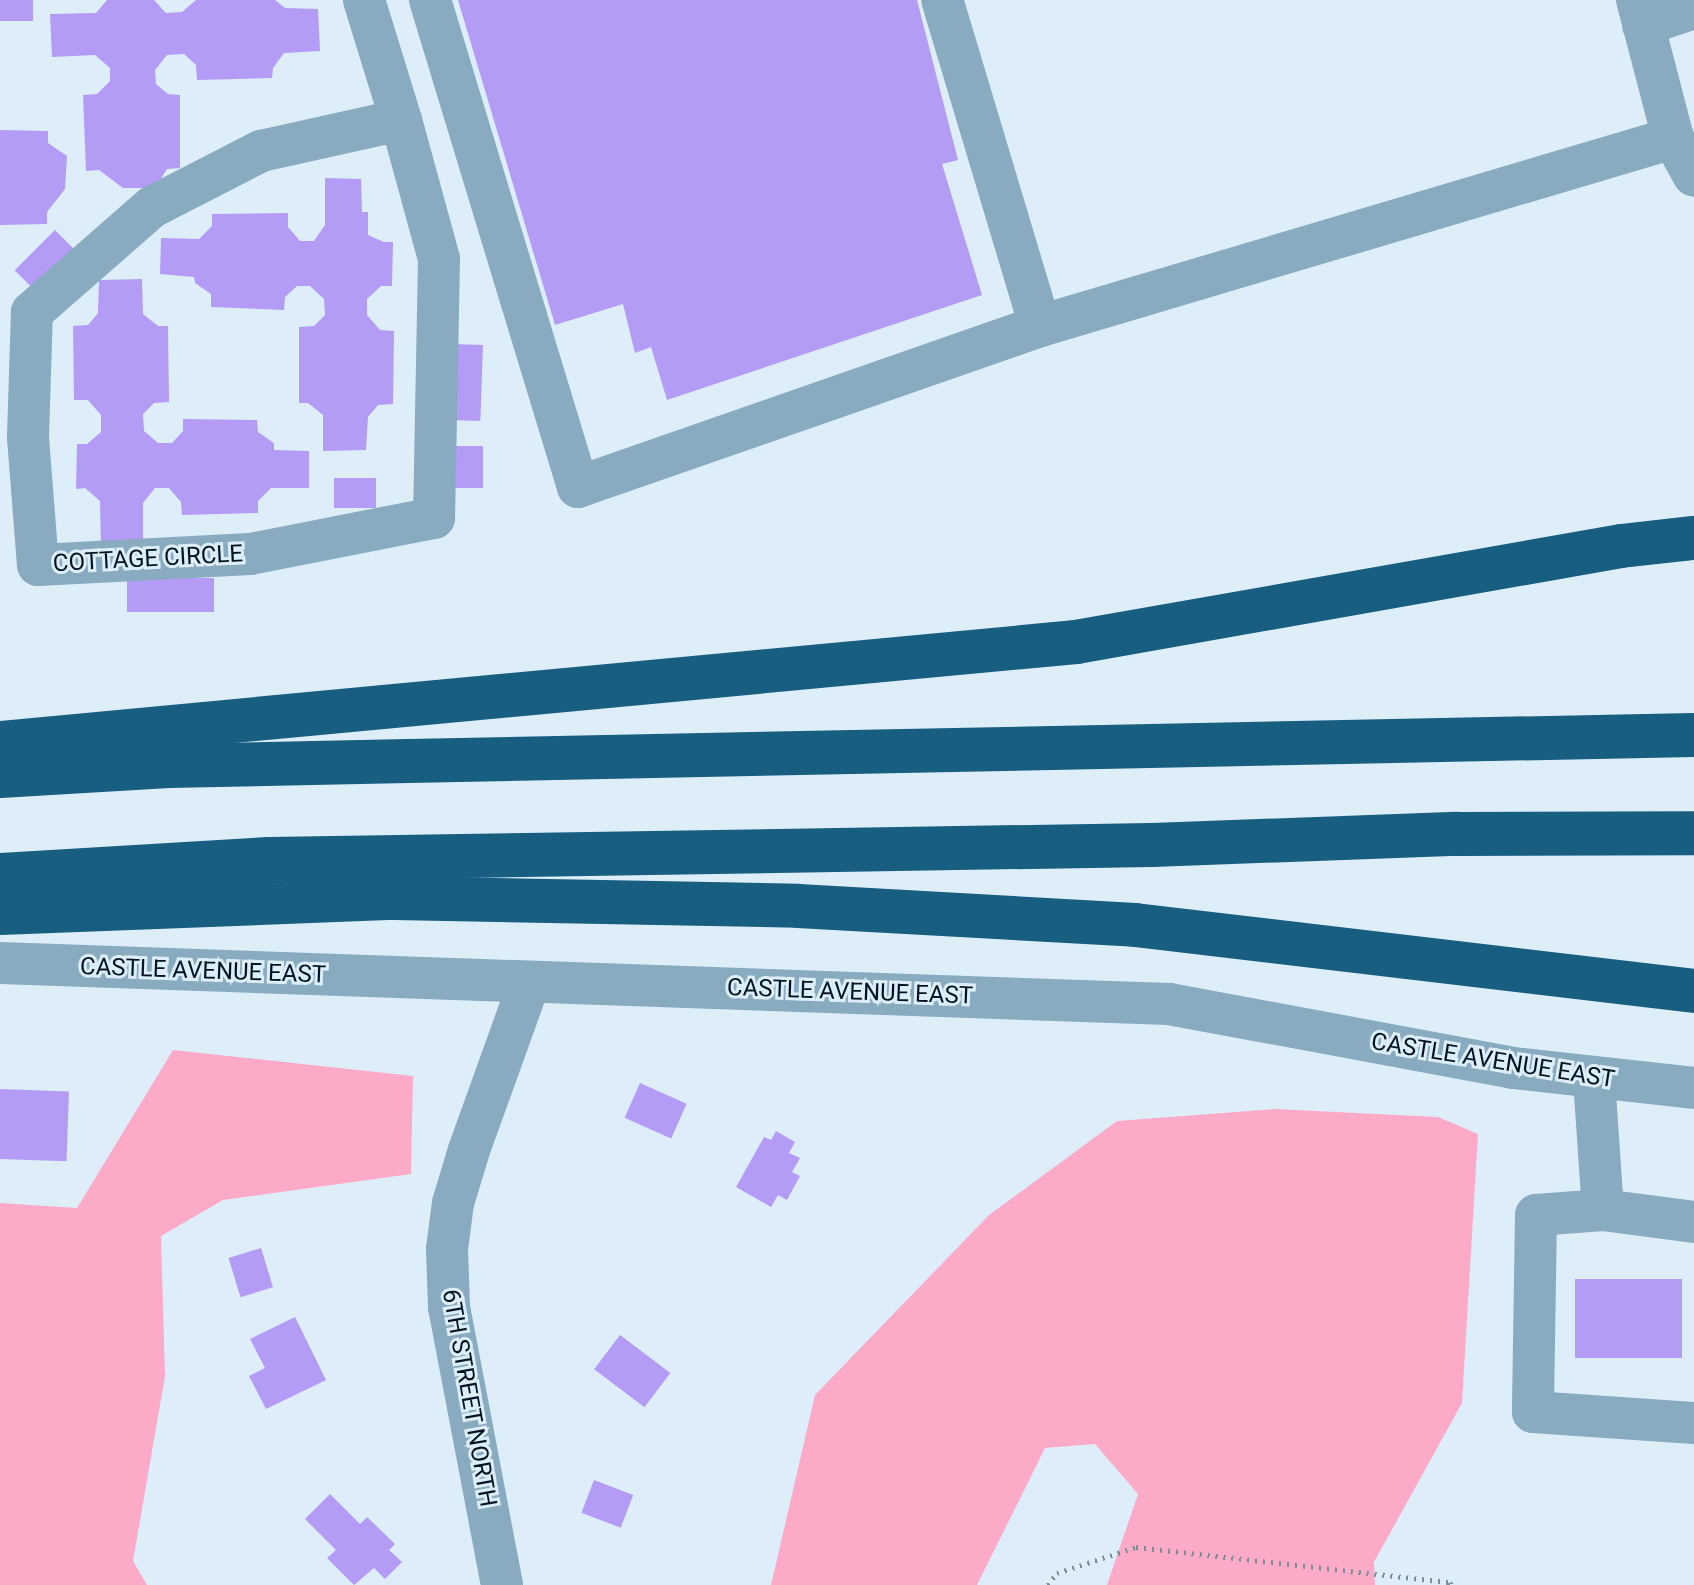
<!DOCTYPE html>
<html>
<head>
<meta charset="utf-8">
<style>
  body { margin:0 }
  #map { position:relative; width:1694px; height:1585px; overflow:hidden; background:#deeef8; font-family:Roboto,sans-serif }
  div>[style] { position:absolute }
  .green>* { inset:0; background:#fdaac9 }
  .building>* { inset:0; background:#b39bf6; transform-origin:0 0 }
  .path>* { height:5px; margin-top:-2.5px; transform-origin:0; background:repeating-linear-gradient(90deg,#7c8e9a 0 2px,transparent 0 8px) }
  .minor>* { height:42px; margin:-21px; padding:0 21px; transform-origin:21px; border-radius:21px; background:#88abc0 }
  .highway>* { height:44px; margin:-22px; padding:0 22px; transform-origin:22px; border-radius:22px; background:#185e80 }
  span { translate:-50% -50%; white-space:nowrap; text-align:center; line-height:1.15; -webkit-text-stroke:6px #deeef8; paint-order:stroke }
  .street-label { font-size:24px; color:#001523 }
</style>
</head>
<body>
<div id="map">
  <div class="green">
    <div style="clip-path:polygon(173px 1050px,413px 1076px,411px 1174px,223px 1200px,161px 1236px,165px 1376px,133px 1561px,147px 1585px,0 1585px,0 1203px,77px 1208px)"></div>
    <div style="clip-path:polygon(1275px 1109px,1438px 1117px,1478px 1134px,1462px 1403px,1374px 1562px,1375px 1585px,1107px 1585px,1138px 1494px,1095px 1444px,1045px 1448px,977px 1585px,771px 1585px,815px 1395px,989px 1215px,1117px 1121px)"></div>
  </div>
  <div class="building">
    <div style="left:0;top:0;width:33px;height:21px"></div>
    <div style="clip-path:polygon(107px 0,154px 0,166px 13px,182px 12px,196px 0,275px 0,285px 8px,318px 9px,320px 51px,284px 53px,273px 68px,272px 78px,197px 80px,196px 65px,184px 54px,167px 55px,155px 70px,156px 84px,168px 94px,180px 95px,180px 168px,167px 169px,155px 188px,123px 188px,99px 170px,86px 171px,83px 95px,97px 94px,110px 81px,110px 68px,95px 55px,52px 57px,50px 14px,96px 13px)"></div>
    <div style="clip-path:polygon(458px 0,917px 0,958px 160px,942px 164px,982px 295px,667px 400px,651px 347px,635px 353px,623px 304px,555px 325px)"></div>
    <div style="clip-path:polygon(0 130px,48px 131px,48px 143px,67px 156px,65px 189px,47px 212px,47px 224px,0 225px)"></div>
    <div style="clip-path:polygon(325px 178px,361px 179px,362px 212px,368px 212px,368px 235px,384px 242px,393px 242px,392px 286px,381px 286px,367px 299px,367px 315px,380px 330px,394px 331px,393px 404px,378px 405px,368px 417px,366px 450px,323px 451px,323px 415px,308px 403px,299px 403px,299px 327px,314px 326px,325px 315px,324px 299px,310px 286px,297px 286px,285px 297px,284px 310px,211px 307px,211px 294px,195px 283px,194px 277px,160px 274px,161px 238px,199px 239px,212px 226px,212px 214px,288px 213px,288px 227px,300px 241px,314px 241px,325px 225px)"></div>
    <div style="left:55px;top:230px;width:31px;height:57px;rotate:45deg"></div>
    <div style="clip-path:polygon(142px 279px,143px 314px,158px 326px,168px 326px,169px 402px,154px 403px,143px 414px,144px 431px,158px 443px,172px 443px,183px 431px,183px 419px,257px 420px,258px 432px,274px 443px,274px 450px,309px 451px,309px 488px,271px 488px,258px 501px,258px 513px,182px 515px,181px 502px,169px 488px,155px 488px,143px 503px,143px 546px,101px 547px,100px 501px,85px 488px,76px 489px,77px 444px,87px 444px,101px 432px,101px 415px,88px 400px,74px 400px,73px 326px,88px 325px,98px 313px,99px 280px)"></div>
    <div style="left:452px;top:344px;width:31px;height:76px;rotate:2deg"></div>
    <div style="left:452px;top:446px;width:31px;height:42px"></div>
    <div style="left:334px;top:478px;width:42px;height:30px"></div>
    <div style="left:127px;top:578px;width:87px;height:34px"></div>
    <div style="left:640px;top:1083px;width:51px;height:38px;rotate:24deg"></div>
    <div style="left:0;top:1089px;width:69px;height:70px;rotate:2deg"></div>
    <div style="clip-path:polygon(776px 1131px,795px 1142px,789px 1153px,800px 1158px,792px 1172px,800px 1176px,787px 1200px,778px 1195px,771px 1207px,736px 1187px,764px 1137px,771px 1140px)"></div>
    <div style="left:261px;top:1248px;width:41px;height:34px;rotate:73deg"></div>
    <div style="left:1575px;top:1279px;width:107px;height:79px"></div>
    <div style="clip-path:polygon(295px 1317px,326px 1380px,266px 1409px,249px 1376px,265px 1368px,250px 1339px)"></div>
    <div style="left:620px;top:1335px;width:63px;height:43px;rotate:37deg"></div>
    <div style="left:594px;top:1480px;width:42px;height:35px;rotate:21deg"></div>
    <div style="clip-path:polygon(330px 1494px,360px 1524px,367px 1517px,395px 1544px,389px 1550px,402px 1562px,385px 1579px,374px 1568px,354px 1585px,327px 1558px,336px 1550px,305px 1519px)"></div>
  </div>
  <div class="path">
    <div style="left:1048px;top:1585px;width:15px;rotate:-53deg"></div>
    <div style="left:1057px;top:1573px;width:83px;rotate:-18.2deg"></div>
    <div style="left:1136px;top:1547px;width:316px;rotate:6.4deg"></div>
    <div style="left:1450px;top:1582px;width:3px;rotate:72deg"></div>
  </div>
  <div class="minor">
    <div style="left:364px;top:0;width:126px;rotate:72.9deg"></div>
    <div style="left:430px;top:0;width:509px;rotate:73.1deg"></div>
    <div style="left:578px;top:487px;width:489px;rotate:-19.2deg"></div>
    <div style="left:1040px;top:326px;width:340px;rotate:-106.7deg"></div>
    <div style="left:1643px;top:25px;width:54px;rotate:-18.4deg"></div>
    <div style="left:401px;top:120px;width:144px;rotate:74.7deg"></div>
    <div style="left:439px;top:259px;width:259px;rotate:91.1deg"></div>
    <div style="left:434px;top:518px;width:187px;rotate:168.9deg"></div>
    <div style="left:250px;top:554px;width:212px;rotate:177deg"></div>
    <div style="left:38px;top:565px;width:128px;rotate:-94.5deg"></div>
    <div style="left:28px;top:437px;width:125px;rotate:-88.2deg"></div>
    <div style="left:32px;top:312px;width:159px;rotate:-41.2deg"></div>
    <div style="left:152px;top:207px;width:123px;rotate:-27.2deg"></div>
    <div style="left:261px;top:151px;width:143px;rotate:-12.5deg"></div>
    <div style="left:1673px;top:138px;width:43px;rotate:61.1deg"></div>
    <div style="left:1040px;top:326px;width:660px;rotate:-16.54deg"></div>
    <div style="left:1673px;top:138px;width:143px;rotate:-104.6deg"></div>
    <div style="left:0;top:963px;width:1170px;rotate:2.01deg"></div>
    <div style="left:1169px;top:1004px;width:350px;rotate:10.5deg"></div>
    <div style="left:1513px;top:1068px;width:182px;rotate:6.3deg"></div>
    <div style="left:1594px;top:1079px;width:131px;rotate:86.1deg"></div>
    <div style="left:1694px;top:1222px;width:92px;rotate:-172.5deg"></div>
    <div style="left:1603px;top:1210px;width:67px;rotate:175.7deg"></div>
    <div style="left:1536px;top:1215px;width:197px;rotate:90.9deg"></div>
    <div style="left:1533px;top:1412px;width:161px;rotate:3.9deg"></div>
    <div style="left:502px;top:1585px;width:283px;rotate:-100.8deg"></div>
    <div style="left:449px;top:1307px;width:58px;rotate:-92deg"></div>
    <div style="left:447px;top:1249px;width:46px;rotate:-82.6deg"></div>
    <div style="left:453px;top:1203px;width:55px;rotate:-73.2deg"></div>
    <div style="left:469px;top:1150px;width:177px;rotate:-70.2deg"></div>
  </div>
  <div class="highway">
    <div style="left:0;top:743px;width:1081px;rotate:-5.36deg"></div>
    <div style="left:1076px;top:642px;width:553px;rotate:-9.99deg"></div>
    <div style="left:1621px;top:546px;width:73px;rotate:-6.3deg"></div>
    <div style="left:0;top:776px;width:169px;rotate:-3.4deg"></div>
    <div style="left:169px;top:766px;width:239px;rotate:-1.2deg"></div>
    <div style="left:408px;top:761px;width:1286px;rotate:-1.16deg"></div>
    <div style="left:0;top:875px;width:269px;rotate:-3.4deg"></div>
    <div style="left:269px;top:859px;width:883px;rotate:-0.91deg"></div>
    <div style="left:1152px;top:845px;width:305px;rotate:-2.1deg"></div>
    <div style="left:1457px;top:834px;width:237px;rotate:-0.2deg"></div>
    <div style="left:0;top:913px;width:394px;rotate:-2.2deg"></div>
    <div style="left:394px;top:898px;width:404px;rotate:1.1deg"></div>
    <div style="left:798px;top:906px;width:338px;rotate:3.2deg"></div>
    <div style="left:1135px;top:925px;width:563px;rotate:6.73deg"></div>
  </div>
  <div class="street-label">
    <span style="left:148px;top:559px;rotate:-3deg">COTTAGE CIRCLE</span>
    <span style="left:203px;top:971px;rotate:2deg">CASTLE AVENUE EAST</span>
    <span style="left:850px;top:992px;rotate:2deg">CASTLE AVENUE EAST</span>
    <span style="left:1493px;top:1061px;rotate:9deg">CASTLE AVENUE EAST</span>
    <span style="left:469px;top:1398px;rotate:80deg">6TH STREET NORTH</span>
  </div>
</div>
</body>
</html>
